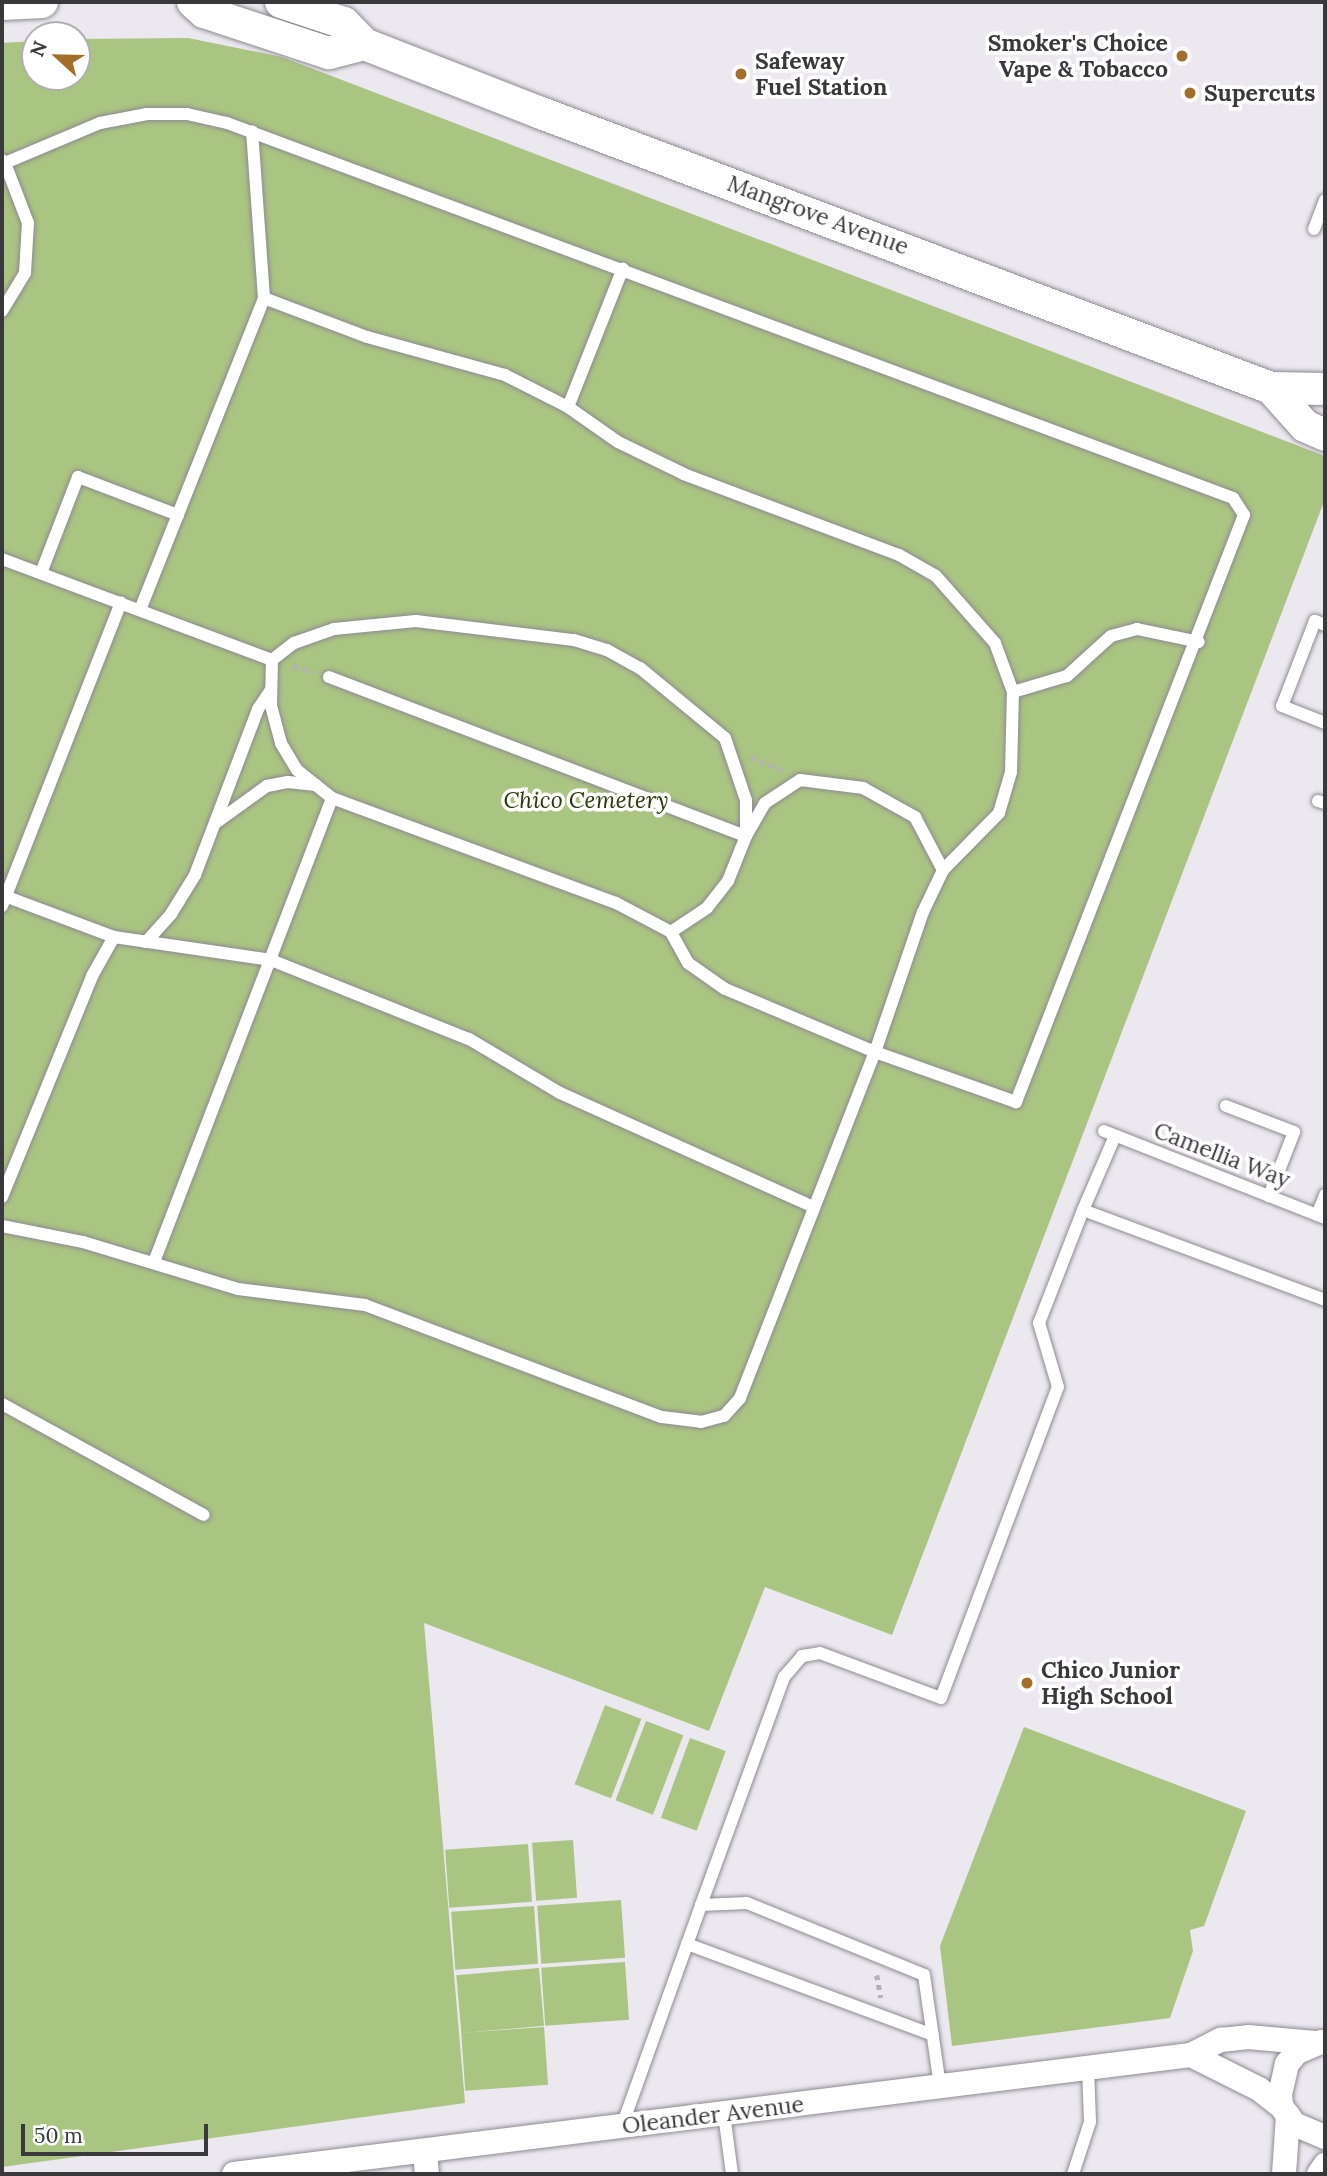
<!DOCTYPE html>
<html>
<head>
<meta charset="utf-8">
<style>
  body { margin:0 }
  #map { position:relative; width:1327px; height:2176px; overflow:hidden; background:#ece8f0; font-family:Lora,serif }
  div>[style] { position:absolute }
  .green>* { inset:0; background:#aac482; transform-origin:0 0 }
  .path>* { height:4.5px; margin-top:-2.25px; transform-origin:0; background:repeating-linear-gradient(90deg,#b4b1b7 0 5px,transparent 0 10px) }
  .roads { filter:drop-shadow(0 0 2px #8e8a91) drop-shadow(0 0 2px #8e8a91) }
  .service>* { height:12px; margin:-6px; padding:0 6px; transform-origin:6px; border-radius:6px; background:#fff }
  .minor>* { height:24px; margin:-12px; padding:0 12px; transform-origin:12px; border-radius:12px; background:#fff }
  .tertiary>* { height:32px; margin:-16px; padding:0 16px; transform-origin:16px; border-radius:16px; background:#fff }
  .dots>* { width:19px; height:19px; translate:-50% -50%; box-sizing:border-box; border:4px solid #fff; border-radius:50% }
  span { translate:-50% -50%; white-space:nowrap; text-align:center; line-height:1.15; -webkit-text-stroke:7px #fff; paint-order:stroke }
  .poi-label { font-size:23px; color:#39383b; font-weight:700 }
  .right { translate:-100% -50%; text-align:right }
  .left { translate:0 -50%; text-align:left }
  .street-label { font-size:23px; color:#39383b }
  .park-label { font-size:23px; color:#2a3908; font-style:italic }
  .frame { position:absolute; inset:0; border:4px solid #39383b; pointer-events:none }
  .north { position:absolute; left:21px; top:21px; width:70px; height:70px; box-sizing:border-box; background:#fff; border:2px solid #b0afb1; border-radius:50%; rotate:292deg; font-size:19px; font-weight:700; line-height:28px; text-align:center; color:#39383b }
  .north::after { content:''; display:block; margin:auto; width:24px; height:32px; background:#a36e27; clip-path:polygon(50% 0,100% 100%,50% 72%,0 100%) }
  .scale { position:absolute; left:21px; top:2124px; width:187px; height:32px; box-sizing:border-box; border:4px solid #39383b; border-top:0; padding-left:9px; font-size:21px; line-height:24px; white-space:nowrap; color:#39383b; -webkit-text-stroke:5px #fff; paint-order:stroke }
</style>
</head>
<body>
<div id="map">
  <div class="green">
    <i style="clip-path:polygon(188px 38px,282px 57px,1325px 456px,1325px 499px,892px 1635px,765px 1587px,709px 1731px,424px 1623px,465px 2103px,2px 2167px,2px 43px,35px 41px,35px 77px,77px 77px,77px 39px)"></i>
    <i style="left:605px;top:1705px;width:39px;height:85px;rotate:21deg"></i>
    <i style="left:646px;top:1721px;width:40px;height:85px;rotate:21deg"></i>
    <i style="clip-path:polygon(1024px 1727px,1246px 1811px,1204px 1926px,1190px 1930px,1193px 1951px,1170px 2018px,952px 2046px,940px 1946px)"></i>
    <i style="left:690px;top:1738px;width:38px;height:85px;rotate:20deg"></i>
    <i style="left:573px;top:1840px;width:58px;height:41px;rotate:86deg"></i>
    <i style="left:528px;top:1844px;width:58px;height:83px;rotate:86deg"></i>
    <i style="left:621px;top:1900px;width:58px;height:84px;rotate:86deg"></i>
    <i style="left:534px;top:1906px;width:58px;height:83px;rotate:86deg"></i>
    <i style="left:625px;top:1962px;width:58px;height:84px;rotate:86deg"></i>
    <i style="left:539px;top:1968px;width:58px;height:83px;rotate:85deg"></i>
    <i style="left:544px;top:2027px;width:58px;height:83px;rotate:86deg"></i>
  </div>
  <div class="path">
    <i style="left:293px;top:666px;width:22px;rotate:16deg"></i>
    <i style="left:751px;top:757px;width:34px;rotate:23deg"></i>
    <i style="left:877px;top:1975px;width:23px;rotate:80deg"></i>
  </div>
  <div class="roads">
    <div class="service">
      <i style="left:2px;top:160px;width:4px;rotate:45deg"></i>
      <i style="left:5px;top:163px;width:103px;rotate:-22.8deg"></i>
      <i style="left:100px;top:123px;width:48px;rotate:-10.8deg"></i>
      <i style="left:147px;top:114px;width:40px"></i>
      <i style="left:187px;top:114px;width:41px;rotate:12.7deg"></i>
      <i style="left:227px;top:123px;width:1074px;rotate:20.44deg"></i>
      <i style="left:1233px;top:498px;width:20px;rotate:57deg"></i>
      <i style="left:1244px;top:515px;width:630px;rotate:111.23deg"></i>
      <i style="left:1016px;top:1102px;width:150px;rotate:-160.5deg"></i>
      <i style="left:875px;top:1052px;width:163px;rotate:-157.2deg"></i>
      <i style="left:725px;top:989px;width:45px;rotate:-144.9deg"></i>
      <i style="left:688px;top:963px;width:35px;rotate:-119deg"></i>
      <i style="left:671px;top:932px;width:62px;rotate:-152.2deg"></i>
      <i style="left:616px;top:903px;width:303px;rotate:-159.7deg"></i>
      <i style="left:332px;top:798px;width:45px;rotate:-141.3deg"></i>
      <i style="left:297px;top:770px;width:31px;rotate:-121deg"></i>
      <i style="left:281px;top:743px;width:38px;rotate:-105deg"></i>
      <i style="left:271px;top:706px;width:46px;rotate:-88.8deg"></i>
      <i style="left:1314px;top:229px;width:31px;rotate:-69deg"></i>
      <i style="left:2px;top:311px;width:44px;rotate:-58.8deg"></i>
      <i style="left:25px;top:273px;width:50px;rotate:-86.6deg"></i>
      <i style="left:28px;top:223px;width:64px;rotate:-111deg"></i>
      <i style="left:568px;top:407px;width:149px;rotate:-68.4deg"></i>
      <i style="left:2px;top:559px;width:288px;rotate:20.5deg"></i>
      <i style="left:41px;top:573px;width:103px;rotate:-68.9deg"></i>
      <i style="left:78px;top:477px;width:107px;rotate:20.8deg"></i>
      <i style="left:140px;top:610px;width:336px;rotate:-68.3deg"></i>
      <i style="left:264px;top:298px;width:167px;rotate:-94.1deg"></i>
      <i style="left:1325px;top:625px;width:11px;rotate:-158deg"></i>
      <i style="left:1315px;top:621px;width:91px;rotate:111.2deg"></i>
      <i style="left:1282px;top:706px;width:46px;rotate:21.6deg"></i>
      <i style="left:272px;top:660px;width:28px;rotate:-38deg"></i>
      <i style="left:294px;top:643px;width:42px;rotate:-19.3deg"></i>
      <i style="left:334px;top:629px;width:82px;rotate:-5.6deg"></i>
      <i style="left:416px;top:621px;width:159px;rotate:6.9deg"></i>
      <i style="left:574px;top:640px;width:34px;rotate:17deg"></i>
      <i style="left:607px;top:650px;width:38px;rotate:29deg"></i>
      <i style="left:640px;top:668px;width:110px;rotate:39.5deg"></i>
      <i style="left:725px;top:738px;width:65px;rotate:71.3deg"></i>
      <i style="left:746px;top:800px;width:36px;rotate:90deg"></i>
      <i style="left:746px;top:836px;width:48px;rotate:111.8deg"></i>
      <i style="left:728px;top:881px;width:34px;rotate:128deg"></i>
      <i style="left:707px;top:908px;width:43px;rotate:146.3deg"></i>
      <i style="left:329px;top:677px;width:446px;rotate:20.9deg"></i>
      <i style="left:746px;top:836px;width:38px;rotate:-60deg"></i>
      <i style="left:765px;top:803px;width:42px;rotate:-33.3deg"></i>
      <i style="left:800px;top:780px;width:64px;rotate:7.2deg"></i>
      <i style="left:863px;top:788px;width:60px;rotate:29.1deg"></i>
      <i style="left:915px;top:817px;width:60px;rotate:62.2deg"></i>
      <i style="left:1013px;top:692px;width:56px;rotate:-16.5deg"></i>
      <i style="left:1067px;top:676px;width:59px;rotate:-42.3deg"></i>
      <i style="left:1111px;top:636px;width:27px;rotate:-15deg"></i>
      <i style="left:1137px;top:629px;width:63px;rotate:11.8deg"></i>
      <i style="left:1318px;top:801px;width:7px;rotate:16deg"></i>
      <i style="left:217px;top:822px;width:62px;rotate:-35.8deg"></i>
      <i style="left:267px;top:786px;width:21px;rotate:-11deg"></i>
      <i style="left:288px;top:782px;width:28px;rotate:6deg"></i>
      <i style="left:2px;top:895px;width:120px;rotate:20.6deg"></i>
      <i style="left:114px;top:937px;width:159px;rotate:8.3deg"></i>
      <i style="left:271px;top:960px;width:213px;rotate:21.8deg"></i>
      <i style="left:469px;top:1039px;width:106px;rotate:30.7deg"></i>
      <i style="left:560px;top:1093px;width:276px;rotate:24.2deg"></i>
      <i style="left:2px;top:906px;width:326px;rotate:-68.6deg"></i>
      <i style="left:146px;top:942px;width:38px;rotate:-48deg"></i>
      <i style="left:171px;top:914px;width:46px;rotate:-58.4deg"></i>
      <i style="left:195px;top:875px;width:178px;rotate:-69.2deg"></i>
      <i style="left:258px;top:709px;width:23px;rotate:-56deg"></i>
      <i style="left:1226px;top:1106px;width:73px;rotate:20.9deg"></i>
      <i style="left:1294px;top:1132px;width:69px;rotate:111.3deg"></i>
      <i style="left:1104px;top:1131px;width:238px;rotate:21.5deg"></i>
      <i style="left:1115px;top:1136px;width:81px;rotate:113.4deg"></i>
      <i style="left:1083px;top:1210px;width:258px;rotate:20.4deg"></i>
      <i style="left:2px;top:1197px;width:239px;rotate:-67.8deg"></i>
      <i style="left:92px;top:976px;width:45px;rotate:-60.6deg"></i>
      <i style="left:1317px;top:1215px;width:22px;rotate:-68deg"></i>
      <i style="left:2px;top:1226px;width:83px;rotate:11.2deg"></i>
      <i style="left:83px;top:1242px;width:162px;rotate:16.9deg"></i>
      <i style="left:238px;top:1289px;width:128px;rotate:7.2deg"></i>
      <i style="left:365px;top:1305px;width:317px;rotate:20.7deg"></i>
      <i style="left:662px;top:1417px;width:39px;rotate:7deg"></i>
      <i style="left:701px;top:1422px;width:24px;rotate:-15deg"></i>
      <i style="left:724px;top:1416px;width:24px;rotate:-48deg"></i>
      <i style="left:740px;top:1398px;width:371px;rotate:-68.7deg"></i>
      <i style="left:875px;top:1052px;width:148px;rotate:-71.1deg"></i>
      <i style="left:923px;top:912px;width:47px;rotate:-64.5deg"></i>
      <i style="left:943px;top:870px;width:80px;rotate:-45.5deg"></i>
      <i style="left:999px;top:813px;width:43px;rotate:-73.7deg"></i>
      <i style="left:1011px;top:772px;width:80px;rotate:-88.6deg"></i>
      <i style="left:1013px;top:692px;width:52px;rotate:-110.2deg"></i>
      <i style="left:995px;top:643px;width:89px;rotate:-131.4deg"></i>
      <i style="left:936px;top:576px;width:43px;rotate:-150.4deg"></i>
      <i style="left:899px;top:555px;width:230px;rotate:-159.4deg"></i>
      <i style="left:684px;top:474px;width:73px;rotate:-154.1deg"></i>
      <i style="left:618px;top:442px;width:61px;rotate:-145deg"></i>
      <i style="left:568px;top:407px;width:71px;rotate:-153.1deg"></i>
      <i style="left:505px;top:375px;width:143px;rotate:-164.6deg"></i>
      <i style="left:367px;top:337px;width:110px;rotate:-159.3deg"></i>
      <i style="left:154px;top:1262px;width:497px;rotate:-69deg"></i>
      <i style="left:2px;top:1404px;width:230px;rotate:28.8deg"></i>
      <i style="left:701px;top:1905px;width:243px;rotate:-70deg"></i>
      <i style="left:784px;top:1677px;width:28px;rotate:-49deg"></i>
      <i style="left:802px;top:1656px;width:18px;rotate:-9deg"></i>
      <i style="left:820px;top:1653px;width:129px;rotate:20.4deg"></i>
      <i style="left:941px;top:1698px;width:332px;rotate:-69.4deg"></i>
      <i style="left:1058px;top:1387px;width:67px;rotate:-106.5deg"></i>
      <i style="left:1039px;top:1323px;width:121px;rotate:-68.7deg"></i>
      <i style="left:687px;top:1944px;width:262px;rotate:20.3deg"></i>
      <i style="left:724px;top:2114px;width:61px;rotate:82.4deg"></i>
      <i style="left:622px;top:2126px;width:235px;rotate:-70.3deg"></i>
      <i style="left:701px;top:1905px;width:46px;rotate:-2.5deg"></i>
      <i style="left:747px;top:1903px;width:191px;rotate:22.1deg"></i>
      <i style="left:924px;top:1975px;width:112px;rotate:81.8deg"></i>
      <i style="left:1073px;top:2174px;width:55px;rotate:-71.9deg"></i>
      <i style="left:1090px;top:2122px;width:55px;rotate:-92.1deg"></i>
    </div>
    <div class="minor">
      <i style="left:1321px;top:2042px;width:26px;rotate:157deg"></i>
      <i style="left:1297px;top:2052px;width:16px;rotate:130deg"></i>
      <i style="left:1287px;top:2064px;width:31px;rotate:103deg"></i>
      <i style="left:1280px;top:2094px;width:12px;rotate:85deg"></i>
      <i style="left:1281px;top:2106px;width:22px;rotate:54deg"></i>
      <i style="left:1294px;top:2124px;width:34px;rotate:23deg"></i>
      <i style="left:1191px;top:2055px;width:76px;rotate:26.6deg"></i>
      <i style="left:1259px;top:2089px;width:28px;rotate:38deg"></i>
      <i style="left:425px;top:2152px;width:22px;rotate:85deg"></i>
      <i style="left:234px;top:2174px;width:964px;rotate:-7.09deg"></i>
      <i style="left:1191px;top:2055px;width:34px;rotate:-27deg"></i>
      <i style="left:1221px;top:2040px;width:27px;rotate:-6deg"></i>
      <i style="left:1248px;top:2037px;width:67px;rotate:5.1deg"></i>
      <i style="left:1284px;top:2174px;width:59px;rotate:-86.1deg"></i>
      <i style="left:1319px;top:2174px;width:11px;rotate:-56deg"></i>
    </div>
    <div class="tertiary">
      <i style="left:193px;top:2px;width:15px;rotate:42deg"></i>
      <i style="left:204px;top:12px;width:132px;rotate:18.2deg"></i>
      <i style="left:329px;top:53px;width:36px;rotate:-14deg"></i>
      <i style="left:281px;top:2px;width:66px;rotate:18.4deg"></i>
      <i style="left:344px;top:23px;width:29px;rotate:46deg"></i>
      <i style="left:364px;top:44px;width:190px;rotate:21.3deg"></i>
      <i style="left:541px;top:113px;width:780px;rotate:20.64deg"></i>
      <i style="left:1271px;top:388px;width:54px;rotate:1.1deg"></i>
      <i style="left:2px;top:4px;width:40px;rotate:-2.9deg"></i>
      <i style="left:1271px;top:388px;width:51px;rotate:48.2deg"></i>
      <i style="left:1305px;top:426px;width:22px;rotate:24deg"></i>
    </div>
  </div>
  <div class="dots">
    <i style="left:1182px;top:56px;background:#a36e27"></i>
    <i style="left:741px;top:74px;background:#a36e27"></i>
    <i style="left:1190px;top:93px;background:#a36e27"></i>
    <i style="left:1027px;top:1683px;background:#a36e27"></i>
  </div>
  <div class="poi-label">
    <span class="right" style="left:1168px;top:56px">Smoker's Choice<br>Vape &amp; Tobacco</span>
    <span class="left" style="left:755px;top:74px">Safeway<br>Fuel Station</span>
    <span class="left" style="left:1204px;top:93px">Supercuts</span>
    <span class="left" style="left:1041px;top:1683px">Chico Junior<br>High School</span>
  </div>
  <div class="street-label">
    <span style="left:818px;top:215px;rotate:20deg">Mangrove Avenue</span>
    <span style="left:1222px;top:1155px;rotate:21deg">Camellia Way</span>
    <span style="left:713px;top:2115px;rotate:-7deg">Oleander Avenue</span>
  </div>
  <div class="park-label">
    <span style="left:586px;top:800px">Chico Cemetery</span>
  </div>
  <div class="frame"></div>
  <div class="north">N</div>
  <div class="scale">50 m</div>
</div>
</body>
</html>
